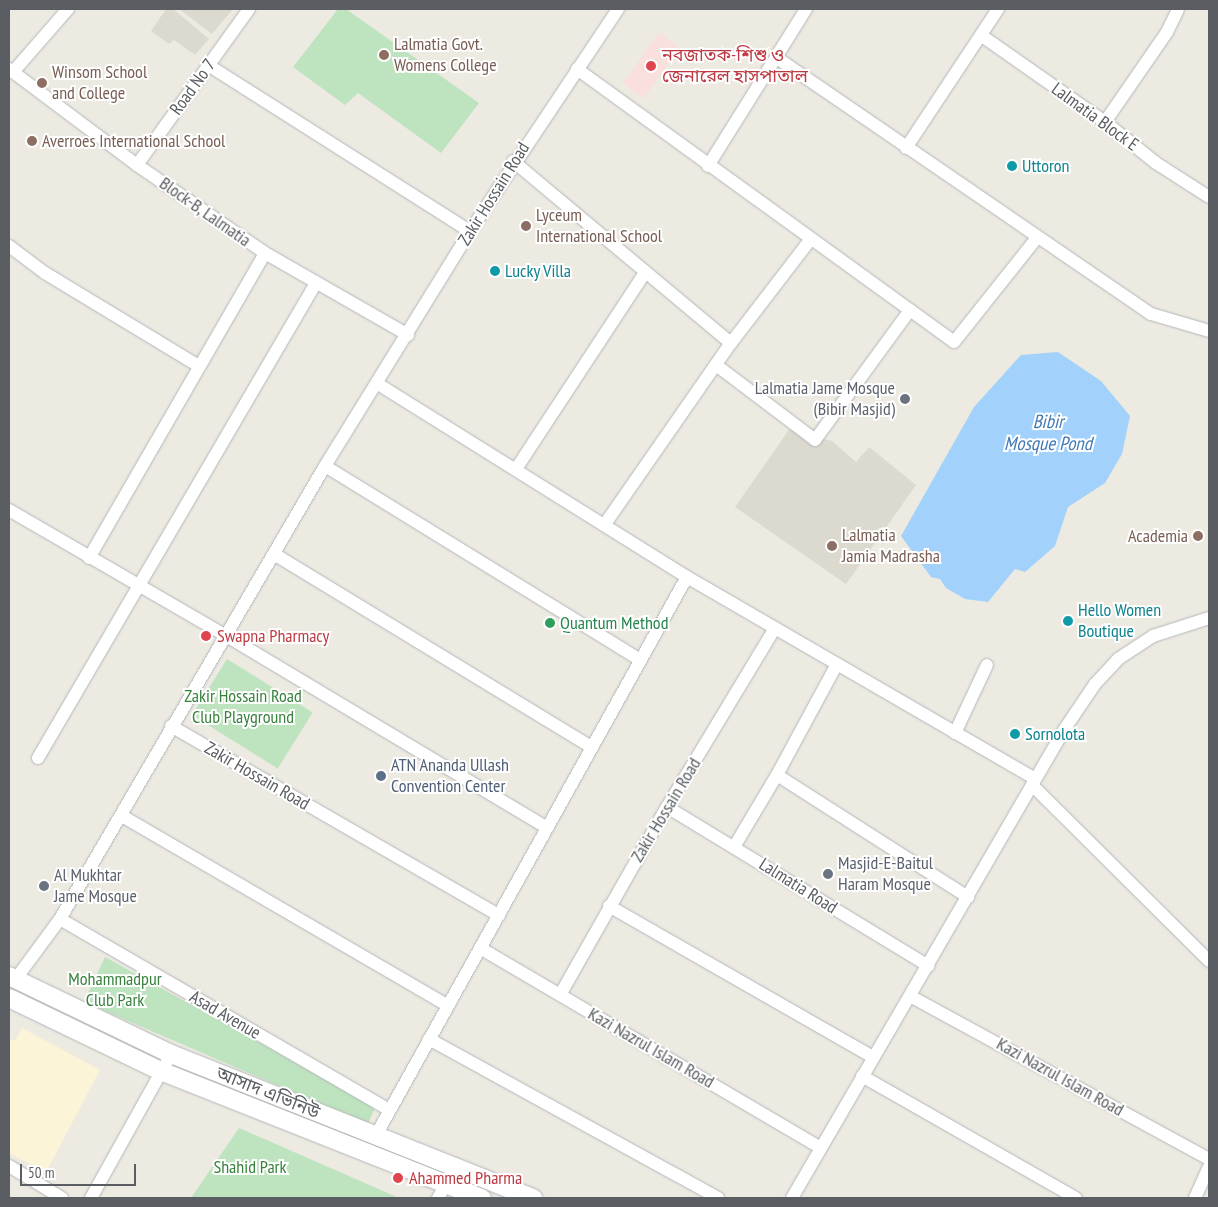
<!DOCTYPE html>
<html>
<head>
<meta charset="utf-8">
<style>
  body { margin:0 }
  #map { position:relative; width:1218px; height:1207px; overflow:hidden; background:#eceae1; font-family:"PT Sans Narrow","Noto Sans Bengali",sans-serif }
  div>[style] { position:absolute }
  .commercial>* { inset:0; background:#fcf4d6 }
  .education>* { inset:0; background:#dcd9cf }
  .medical>* { inset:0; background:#f9e0dd; transform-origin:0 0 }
  .green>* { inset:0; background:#bee3bf; transform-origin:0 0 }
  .water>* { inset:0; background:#a2d2fb }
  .roads { filter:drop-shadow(0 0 1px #b4b7bb) drop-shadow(0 0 1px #b4b7bb) }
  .street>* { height:12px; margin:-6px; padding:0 6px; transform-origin:6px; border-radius:6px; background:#fff }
  .secondary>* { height:18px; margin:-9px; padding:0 9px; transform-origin:9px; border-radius:9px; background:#fff }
  .dots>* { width:14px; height:14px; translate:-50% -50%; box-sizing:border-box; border:2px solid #fff; border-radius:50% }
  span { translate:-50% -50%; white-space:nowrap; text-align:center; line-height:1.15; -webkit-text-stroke:4px #fff; paint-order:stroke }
  .education-label { font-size:18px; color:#785e54 }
  .left { translate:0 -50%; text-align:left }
  .right { translate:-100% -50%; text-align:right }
  .health-label { font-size:18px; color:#be3a42 }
  .street-label { font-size:18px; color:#5a5d61 }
  .culture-label { font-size:18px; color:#0d838f }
  .worship-label { font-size:18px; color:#5b616d }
  .leisure-label { font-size:18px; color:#27864d }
  .park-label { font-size:18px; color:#38823d }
  .service-label { font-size:18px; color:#4e5e75 }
  .water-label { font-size:19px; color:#4379b4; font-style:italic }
  .frame { position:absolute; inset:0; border:10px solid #5a5d61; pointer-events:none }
  .scale { position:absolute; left:20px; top:1164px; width:116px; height:22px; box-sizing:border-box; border:2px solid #5a5d61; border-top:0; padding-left:6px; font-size:15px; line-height:18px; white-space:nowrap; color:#5a5d61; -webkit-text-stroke:4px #fff; paint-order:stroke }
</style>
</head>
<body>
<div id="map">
  <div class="commercial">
    <i style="clip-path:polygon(22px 1028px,100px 1070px,46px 1172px,9px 1153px,9px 1038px,15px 1041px)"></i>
  </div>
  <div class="education">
    <i style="clip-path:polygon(166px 9px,173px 9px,209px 39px,195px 55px,174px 40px,169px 44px,151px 31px)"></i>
    <i style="clip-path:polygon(179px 9px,233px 9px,212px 34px)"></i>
    <i style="clip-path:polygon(789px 430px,832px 441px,856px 462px,869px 447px,916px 485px,846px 584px,735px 507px)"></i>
  </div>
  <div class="medical">
    <i style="left:659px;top:33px;width:26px;height:62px;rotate:36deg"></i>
  </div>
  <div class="green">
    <i style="clip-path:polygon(338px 9px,346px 9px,479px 103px,441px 153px,358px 93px,345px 105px,293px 67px)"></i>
    <i style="left:227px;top:659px;width:101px;height:66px;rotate:32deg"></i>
    <i style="clip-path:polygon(105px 957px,375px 1107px,368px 1124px,84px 1002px)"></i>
    <i style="clip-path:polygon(239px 1128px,399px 1198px,191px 1198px)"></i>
  </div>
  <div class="water">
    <i style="clip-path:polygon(1058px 352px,1101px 381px,1130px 416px,1122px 454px,1105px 483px,1068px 507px,1055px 546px,1025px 572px,1015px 569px,988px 602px,965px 599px,946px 588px,940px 579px,931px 577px,901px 536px,974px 407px,1021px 355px)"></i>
  </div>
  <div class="roads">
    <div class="street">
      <i style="left:982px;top:36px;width:150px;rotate:35deg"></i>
      <i style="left:1105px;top:122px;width:65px;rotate:38.8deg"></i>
      <i style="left:1156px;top:163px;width:63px;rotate:32.7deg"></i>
      <i style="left:777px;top:58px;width:453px;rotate:34.4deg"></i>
      <i style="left:1151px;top:314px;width:60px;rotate:16.3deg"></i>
      <i style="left:208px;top:65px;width:310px;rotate:32.4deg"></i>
      <i style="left:9px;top:69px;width:160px;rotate:36.9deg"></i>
      <i style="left:137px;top:165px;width:155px;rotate:34.5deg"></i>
      <i style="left:265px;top:253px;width:165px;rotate:29.8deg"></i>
      <i style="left:577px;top:69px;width:465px;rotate:35.9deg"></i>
      <i style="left:954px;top:342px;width:132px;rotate:-51.5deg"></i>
      <i style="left:13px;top:72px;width:84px;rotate:-48.9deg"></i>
      <i style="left:1105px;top:122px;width:109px;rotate:-55.4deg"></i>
      <i style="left:1167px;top:32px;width:25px;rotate:-64deg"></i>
      <i style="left:906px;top:148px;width:167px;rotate:-56.5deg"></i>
      <i style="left:513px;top:161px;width:284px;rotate:39.9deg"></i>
      <i style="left:137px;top:165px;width:192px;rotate:-54.3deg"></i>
      <i style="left:708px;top:166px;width:185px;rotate:-58deg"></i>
      <i style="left:9px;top:246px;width:45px;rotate:36.9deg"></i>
      <i style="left:45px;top:273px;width:178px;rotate:31.2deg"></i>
      <i style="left:716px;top:365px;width:124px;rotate:37.1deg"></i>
      <i style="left:815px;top:440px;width:161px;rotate:-53.8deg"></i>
      <i style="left:378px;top:384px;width:364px;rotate:32deg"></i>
      <i style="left:687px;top:577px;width:402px;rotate:30.1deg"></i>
      <i style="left:325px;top:466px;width:370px;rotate:31.6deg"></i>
      <i style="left:516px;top:469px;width:233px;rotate:-56.7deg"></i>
      <i style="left:9px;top:510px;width:250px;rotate:30.1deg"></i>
      <i style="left:225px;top:635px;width:375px;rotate:30.9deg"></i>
      <i style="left:605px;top:524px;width:221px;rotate:-55.2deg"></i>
      <i style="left:731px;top:343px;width:130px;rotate:-52.5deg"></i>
      <i style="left:274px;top:554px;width:372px;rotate:31.3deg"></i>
      <i style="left:89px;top:558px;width:352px;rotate:-60deg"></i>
      <i style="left:171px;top:726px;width:379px;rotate:30deg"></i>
      <i style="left:955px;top:733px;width:75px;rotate:-64.8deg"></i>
      <i style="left:38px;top:758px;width:550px;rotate:-59.66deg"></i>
      <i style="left:777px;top:775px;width:227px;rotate:32.6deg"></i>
      <i style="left:1032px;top:785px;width:250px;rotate:44.8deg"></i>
      <i style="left:667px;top:807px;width:306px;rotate:31.3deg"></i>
      <i style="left:122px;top:816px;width:377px;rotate:30.2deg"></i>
      <i style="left:734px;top:847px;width:84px;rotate:-59.2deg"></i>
      <i style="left:777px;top:775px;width:126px;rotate:-61.6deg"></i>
      <i style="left:609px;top:906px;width:304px;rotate:29.8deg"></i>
      <i style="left:60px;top:919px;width:381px;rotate:30.1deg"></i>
      <i style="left:480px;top:948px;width:395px;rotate:30.4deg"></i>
      <i style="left:15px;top:980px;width:76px;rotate:-53.6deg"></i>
      <i style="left:60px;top:919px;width:525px;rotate:-59.67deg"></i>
      <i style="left:325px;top:466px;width:276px;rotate:-58.3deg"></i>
      <i style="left:470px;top:231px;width:267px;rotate:-56.3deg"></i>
      <i style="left:560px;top:995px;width:216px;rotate:-60.4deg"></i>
      <i style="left:667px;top:807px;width:209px;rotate:-58.9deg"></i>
      <i style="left:910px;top:996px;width:341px;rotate:28.6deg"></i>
      <i style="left:429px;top:1039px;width:330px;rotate:28.8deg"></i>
      <i style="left:862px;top:1076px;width:246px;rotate:29.7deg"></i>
      <i style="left:375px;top:1137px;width:641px;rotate:-60.88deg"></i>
      <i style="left:9px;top:1166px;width:62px;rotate:31.1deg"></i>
      <i style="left:91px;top:1198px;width:165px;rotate:-60.9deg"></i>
      <i style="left:438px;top:1198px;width:16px;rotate:-60deg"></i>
      <i style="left:792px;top:1198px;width:541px;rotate:-59.83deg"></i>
      <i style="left:1064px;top:730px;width:55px;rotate:-56deg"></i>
      <i style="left:1095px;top:684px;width:34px;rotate:-47deg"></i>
      <i style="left:1118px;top:659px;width:42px;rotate:-33.3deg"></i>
      <i style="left:1153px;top:636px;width:59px;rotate:-17.8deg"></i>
      <i style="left:1195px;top:1198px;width:34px;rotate:-66deg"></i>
    </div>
    <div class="secondary">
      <i style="left:9px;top:976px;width:180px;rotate:25.7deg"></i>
      <i style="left:171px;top:1054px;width:390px;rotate:21.7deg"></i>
      <i style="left:9px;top:998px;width:171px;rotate:25.7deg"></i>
      <i style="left:163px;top:1072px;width:343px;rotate:21.6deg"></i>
    </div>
  </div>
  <div class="dots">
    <i style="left:384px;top:55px;background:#8d6e63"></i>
    <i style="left:651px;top:66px;background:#e0444e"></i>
    <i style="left:42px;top:83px;background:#8d6e63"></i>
    <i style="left:32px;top:141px;background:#8d6e63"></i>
    <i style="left:1012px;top:166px;background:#0f9aa8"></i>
    <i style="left:526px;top:226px;background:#8d6e63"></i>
    <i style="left:495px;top:271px;background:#0f9aa8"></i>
    <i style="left:905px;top:399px;background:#6b7280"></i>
    <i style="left:1198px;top:536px;background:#8d6e63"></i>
    <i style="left:832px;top:546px;background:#8d6e63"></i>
    <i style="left:1068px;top:621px;background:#0f9aa8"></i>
    <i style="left:550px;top:623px;background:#2e9e5b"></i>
    <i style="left:206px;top:636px;background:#e0444e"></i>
    <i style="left:1015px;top:734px;background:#0f9aa8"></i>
    <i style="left:381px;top:776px;background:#5c6f8a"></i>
    <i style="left:828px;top:874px;background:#6b7280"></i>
    <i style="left:44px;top:886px;background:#6b7280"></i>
    <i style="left:398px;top:1178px;background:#e0444e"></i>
  </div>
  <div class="education-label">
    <span class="left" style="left:394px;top:55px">Lalmatia Govt.<br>Womens College</span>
    <span class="left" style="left:52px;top:83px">Winsom School<br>and College</span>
    <span class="left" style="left:42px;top:141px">Averroes International School</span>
    <span class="left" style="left:536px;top:226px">Lyceum<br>International School</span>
    <span class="left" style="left:842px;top:546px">Lalmatia<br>Jamia Madrasha</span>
    <span class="right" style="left:1188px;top:536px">Academia</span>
  </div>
  <div class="health-label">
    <span class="left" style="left:662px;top:66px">নবজাতক-শিশু ও<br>জেনারেল হাসপাতাল</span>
    <span class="left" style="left:217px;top:636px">Swapna Pharmacy</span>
    <span class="left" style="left:409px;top:1178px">Ahammed Pharma</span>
  </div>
  <div class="street-label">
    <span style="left:193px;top:87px;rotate:-54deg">Road No 7</span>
    <span style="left:1095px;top:117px;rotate:36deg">Lalmatia Block E</span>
    <span style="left:494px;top:194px;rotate:-58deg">Zakir Hossain Road</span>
    <span style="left:205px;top:212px;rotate:35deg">Block-B, Lalmatia</span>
    <span style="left:257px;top:776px;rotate:30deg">Zakir Hossain Road</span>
    <span style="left:666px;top:810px;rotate:-59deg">Zakir Hossain Road</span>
    <span style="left:798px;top:886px;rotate:32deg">Lalmatia Road</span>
    <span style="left:225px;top:1015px;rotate:30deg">Asad Avenue</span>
    <span style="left:651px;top:1048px;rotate:30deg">Kazi Nazrul Islam Road</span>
    <span style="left:1060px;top:1077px;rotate:29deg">Kazi Nazrul Islam Road</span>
    <span style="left:268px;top:1093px;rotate:22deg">আসাদ এভিনিউ</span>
  </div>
  <div class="culture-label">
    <span class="left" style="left:1022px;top:166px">Uttoron</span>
    <span class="left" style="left:505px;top:271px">Lucky Villa</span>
    <span class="left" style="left:1078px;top:621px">Hello Women<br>Boutique</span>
    <span class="left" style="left:1025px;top:734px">Sornolota</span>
  </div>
  <div class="worship-label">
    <span class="right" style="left:895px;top:399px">Lalmatia Jame Mosque<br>(Bibir Masjid)</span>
    <span class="left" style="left:838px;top:874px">Masjid-E-Baitul<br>Haram Mosque</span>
    <span class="left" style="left:54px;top:886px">Al Mukhtar<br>Jame Mosque</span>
  </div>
  <div class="leisure-label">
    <span class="left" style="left:560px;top:623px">Quantum Method</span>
  </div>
  <div class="park-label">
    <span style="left:243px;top:707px">Zakir Hossain Road<br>Club Playground</span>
    <span style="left:115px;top:990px">Mohammadpur<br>Club Park</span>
    <span style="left:250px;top:1167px">Shahid Park</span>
  </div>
  <div class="service-label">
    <span class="left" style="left:391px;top:776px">ATN Ananda Ullash<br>Convention Center</span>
  </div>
  <div class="water-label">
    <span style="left:1048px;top:433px">Bibir<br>Mosque Pond</span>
  </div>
  <div class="frame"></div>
  <div class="scale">50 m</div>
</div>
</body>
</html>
